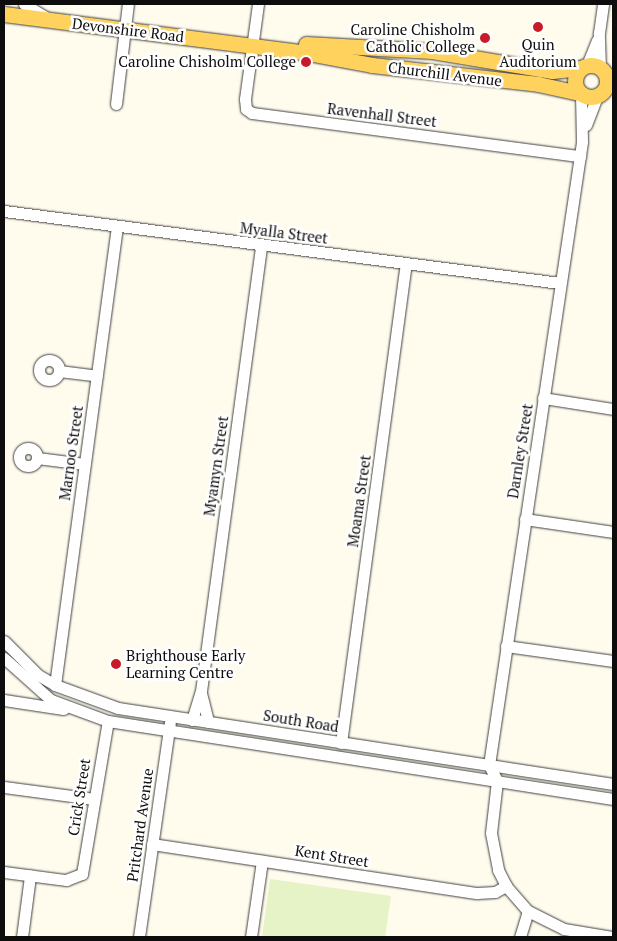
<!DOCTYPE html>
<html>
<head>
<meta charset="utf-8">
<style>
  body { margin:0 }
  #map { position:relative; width:617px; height:941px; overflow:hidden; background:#fffbed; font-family:"PT Serif",serif }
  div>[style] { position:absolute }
  .pitch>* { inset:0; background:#e5f3c7 }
  .roads { filter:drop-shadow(0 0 1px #404040) drop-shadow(0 0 1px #404040) }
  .minor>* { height:11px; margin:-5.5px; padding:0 5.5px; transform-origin:5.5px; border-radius:5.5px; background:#fff }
  .minor>.ring { margin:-5.5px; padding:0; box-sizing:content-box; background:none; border:11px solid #fff; border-radius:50% }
  .major>* { height:15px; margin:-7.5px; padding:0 7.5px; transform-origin:7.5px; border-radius:7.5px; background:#ffd15d }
  .major>.ring { margin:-7.5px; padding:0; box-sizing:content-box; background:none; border:15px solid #ffd15d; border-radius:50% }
  .dots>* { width:14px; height:14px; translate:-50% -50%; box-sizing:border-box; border:2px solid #fff; border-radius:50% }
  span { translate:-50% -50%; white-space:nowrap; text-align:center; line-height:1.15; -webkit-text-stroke:5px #fff; paint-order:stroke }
  .poi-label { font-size:15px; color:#0d0d0d }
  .right { translate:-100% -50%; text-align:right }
  .left { translate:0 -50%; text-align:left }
  .street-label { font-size:15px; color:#0d0d0d }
  .frame { position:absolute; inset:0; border:5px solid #0d0d0d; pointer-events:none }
</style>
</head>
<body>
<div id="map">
  <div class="pitch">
    <i style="clip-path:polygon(270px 879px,391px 896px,385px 937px,262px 937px)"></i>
  </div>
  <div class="roads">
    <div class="minor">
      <i style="left:24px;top:4px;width:26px;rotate:31deg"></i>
      <i style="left:258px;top:4px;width:96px;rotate:97.8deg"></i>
      <i style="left:245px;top:99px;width:10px;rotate:84deg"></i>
      <i style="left:246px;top:109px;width:7px;rotate:34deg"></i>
      <i style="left:252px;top:113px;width:331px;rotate:7.5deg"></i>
      <i style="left:587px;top:65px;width:27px;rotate:-68deg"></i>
      <i style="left:600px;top:68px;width:35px;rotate:-92deg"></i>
      <i style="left:599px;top:33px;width:29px;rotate:-82deg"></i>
      <i style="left:581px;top:94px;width:48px;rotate:88.8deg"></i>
      <i style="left:582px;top:142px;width:630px;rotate:98.49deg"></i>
      <i style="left:489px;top:765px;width:18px;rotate:63deg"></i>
      <i style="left:497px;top:781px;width:52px;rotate:96.6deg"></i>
      <i style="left:491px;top:833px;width:38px;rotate:79deg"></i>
      <i style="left:498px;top:870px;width:18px;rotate:63deg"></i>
      <i style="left:506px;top:886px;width:33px;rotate:49deg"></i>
      <i style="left:528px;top:911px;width:40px;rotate:26.6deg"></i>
      <i style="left:564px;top:929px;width:50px;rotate:9.3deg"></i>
      <i style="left:116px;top:104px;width:101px;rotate:-83.2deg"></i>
      <i style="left:586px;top:125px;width:30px;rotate:-69deg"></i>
      <i style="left:4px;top:211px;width:561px;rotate:7.38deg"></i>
      <i class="ring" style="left:39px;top:360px;width:9px;height:9px"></i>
      <i style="left:59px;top:371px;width:38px;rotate:7deg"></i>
      <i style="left:543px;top:398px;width:71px;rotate:8.9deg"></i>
      <i class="ring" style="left:19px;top:448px;width:7px;height:7px"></i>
      <i style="left:37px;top:458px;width:48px;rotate:7.1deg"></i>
      <i style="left:525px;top:519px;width:89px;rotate:8.4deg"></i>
      <i style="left:4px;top:641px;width:48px;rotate:45deg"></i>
      <i style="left:38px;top:675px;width:20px;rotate:30deg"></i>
      <i style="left:55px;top:685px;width:67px;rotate:20.1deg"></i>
      <i style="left:118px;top:708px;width:501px;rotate:8.73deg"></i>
      <i style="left:506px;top:646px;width:108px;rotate:8deg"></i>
      <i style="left:4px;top:658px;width:63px;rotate:41.8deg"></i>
      <i style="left:51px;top:700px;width:61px;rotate:20.2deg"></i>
      <i style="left:108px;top:721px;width:511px;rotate:8.78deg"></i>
      <i style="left:55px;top:685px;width:463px;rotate:-82.3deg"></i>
      <i style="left:201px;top:693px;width:30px;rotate:76deg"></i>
      <i style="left:4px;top:700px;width:60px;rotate:8.7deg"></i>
      <i style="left:192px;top:720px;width:30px;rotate:-73deg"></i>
      <i style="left:201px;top:691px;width:450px;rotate:-82.3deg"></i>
      <i style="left:341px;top:743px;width:484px;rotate:-82.3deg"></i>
      <i style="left:4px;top:787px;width:91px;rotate:7.6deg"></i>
      <i style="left:152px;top:844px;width:329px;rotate:8.6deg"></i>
      <i style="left:477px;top:893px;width:18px;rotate:-3deg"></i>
      <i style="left:495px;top:892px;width:13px;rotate:-29deg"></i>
      <i style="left:4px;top:872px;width:63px;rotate:7.4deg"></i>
      <i style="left:66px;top:880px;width:17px;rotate:-21deg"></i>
      <i style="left:82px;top:874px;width:155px;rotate:-80.4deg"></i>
      <i style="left:22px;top:937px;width:62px;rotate:-82.5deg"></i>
      <i style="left:139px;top:937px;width:216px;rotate:-81.8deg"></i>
      <i style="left:251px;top:937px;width:77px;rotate:-81.8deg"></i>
      <i style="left:520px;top:937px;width:27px;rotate:-73deg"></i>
    </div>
    <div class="major">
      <i style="left:4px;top:14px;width:300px;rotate:7.3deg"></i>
      <i style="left:302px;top:52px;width:71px;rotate:10.5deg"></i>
      <i style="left:372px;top:65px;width:167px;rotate:6.5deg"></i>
      <i style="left:538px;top:84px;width:42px;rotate:12.4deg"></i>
      <i style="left:306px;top:44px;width:126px;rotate:3.2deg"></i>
      <i style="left:432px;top:51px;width:122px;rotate:9.5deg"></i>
      <i style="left:552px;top:71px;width:29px;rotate:-6deg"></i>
      <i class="ring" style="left:575px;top:65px;width:17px;height:17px"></i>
    </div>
  </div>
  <div class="dots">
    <i style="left:538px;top:27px;background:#c71b2a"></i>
    <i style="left:485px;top:38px;background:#c71b2a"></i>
    <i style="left:306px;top:62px;background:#c71b2a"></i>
    <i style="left:116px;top:664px;background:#c71b2a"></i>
  </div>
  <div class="poi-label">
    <span class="right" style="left:475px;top:38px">Caroline Chisholm<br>Catholic College</span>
    <span style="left:538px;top:53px">Quin<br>Auditorium</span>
    <span class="right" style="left:296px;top:62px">Caroline Chisholm College</span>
    <span class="left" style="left:126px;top:664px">Brighthouse Early<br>Learning Centre</span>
  </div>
  <div class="street-label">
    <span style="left:128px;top:30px;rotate:7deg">Devonshire Road</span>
    <span style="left:445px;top:74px;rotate:7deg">Churchill Avenue</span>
    <span style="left:382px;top:115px;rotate:7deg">Ravenhall Street</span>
    <span style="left:284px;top:233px;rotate:7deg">Myalla Street</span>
    <span style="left:520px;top:451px;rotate:-81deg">Darnley Street</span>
    <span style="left:71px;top:453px;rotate:-82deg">Marnoo Street</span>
    <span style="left:216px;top:466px;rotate:-82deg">Myamyn Street</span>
    <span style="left:359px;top:501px;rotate:-82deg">Moama Street</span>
    <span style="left:301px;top:721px;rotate:9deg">South Road</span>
    <span style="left:79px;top:797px;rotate:-81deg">Crick Street</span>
    <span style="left:140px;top:825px;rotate:-82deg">Pritchard Avenue</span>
    <span style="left:332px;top:856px;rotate:9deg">Kent Street</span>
  </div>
  <div class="frame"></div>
</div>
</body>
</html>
